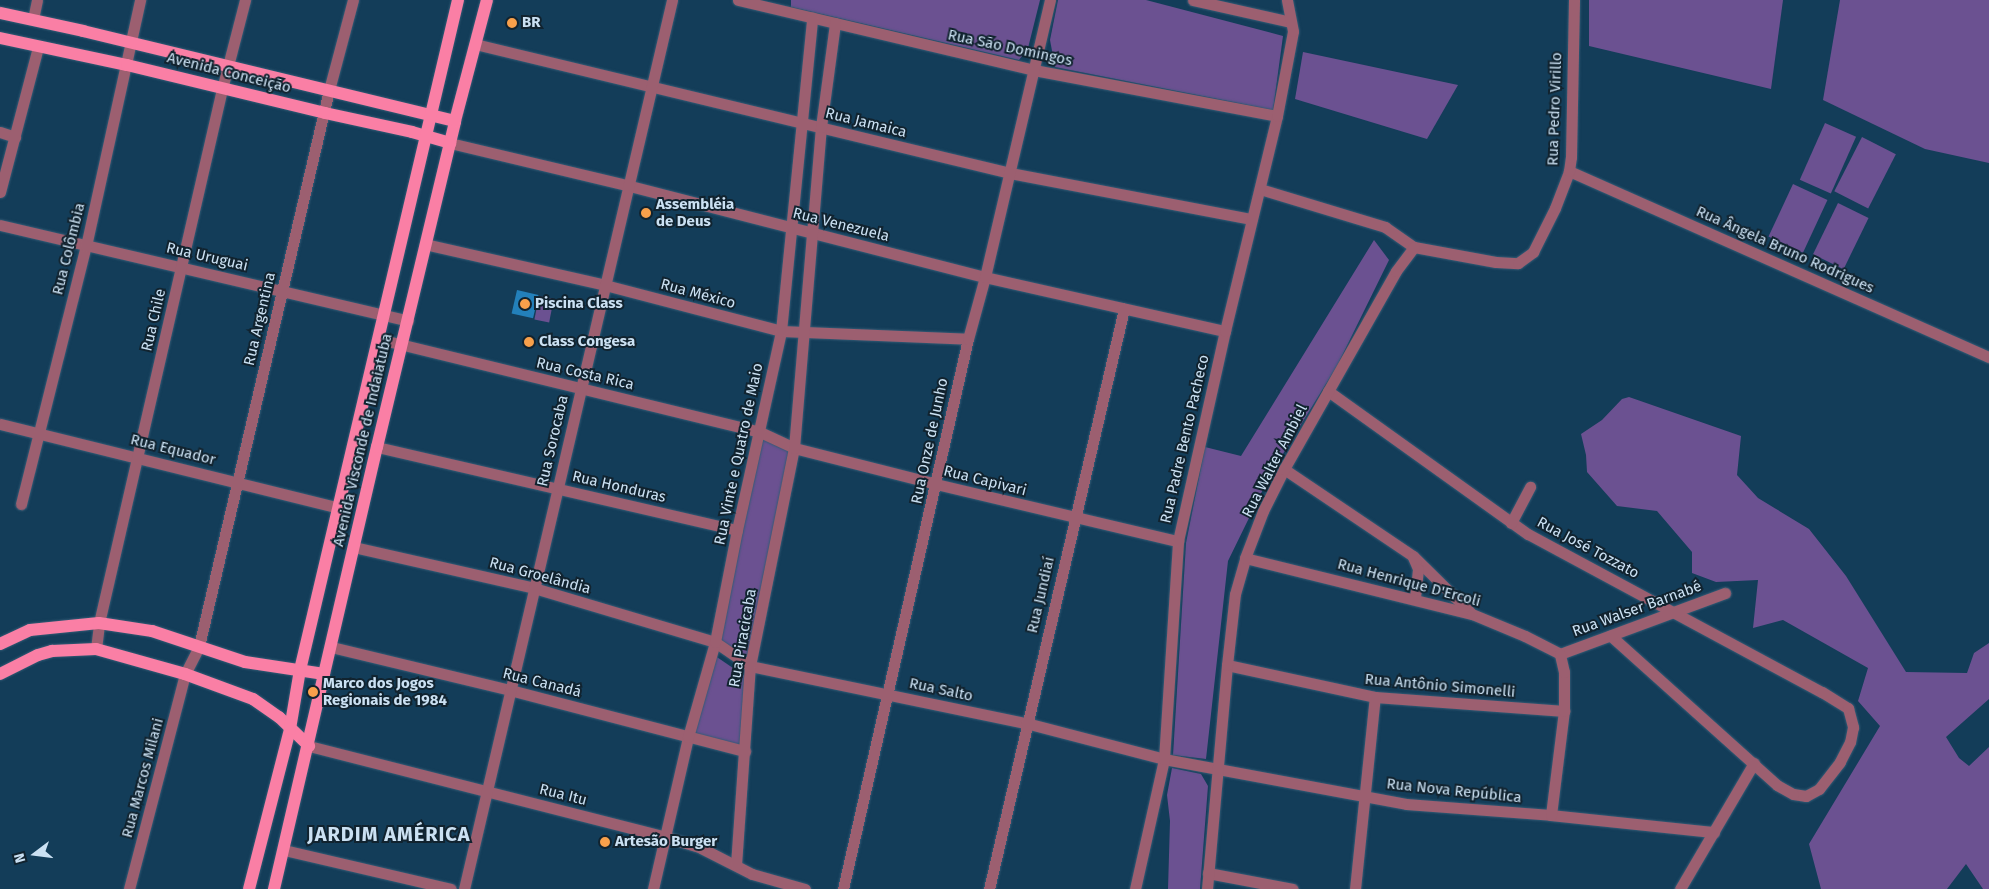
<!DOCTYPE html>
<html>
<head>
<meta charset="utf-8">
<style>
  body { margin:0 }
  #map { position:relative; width:1989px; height:889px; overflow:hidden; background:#133d59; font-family:"Fira Sans",sans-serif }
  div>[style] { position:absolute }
  .green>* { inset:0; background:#6b5191; transform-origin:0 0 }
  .water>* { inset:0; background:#2380ba; transform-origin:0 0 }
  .roads { filter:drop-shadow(0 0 1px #345b75) drop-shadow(0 0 1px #345b75) }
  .minor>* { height:11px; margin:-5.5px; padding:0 5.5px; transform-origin:5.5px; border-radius:5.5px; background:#9c5f70 }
  .major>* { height:12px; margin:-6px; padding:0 6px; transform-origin:6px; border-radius:6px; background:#fa7fa5 }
  .dots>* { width:14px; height:14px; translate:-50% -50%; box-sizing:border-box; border:2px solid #11232f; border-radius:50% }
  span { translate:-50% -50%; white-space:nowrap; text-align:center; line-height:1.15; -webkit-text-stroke:4px #11232f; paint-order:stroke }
  .poi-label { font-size:15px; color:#cbe1f3; font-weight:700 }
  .left { translate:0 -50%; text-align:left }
  .street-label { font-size:15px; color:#cbe1f3 }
  .district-label { font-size:20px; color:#cbe1f3; font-weight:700; letter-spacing:1px }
  .north { position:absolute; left:10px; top:829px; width:50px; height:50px; -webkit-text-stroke:4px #11232f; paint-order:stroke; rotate:255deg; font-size:14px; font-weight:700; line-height:20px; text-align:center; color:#cbe1f3 }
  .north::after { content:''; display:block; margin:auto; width:18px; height:22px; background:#cbe1f3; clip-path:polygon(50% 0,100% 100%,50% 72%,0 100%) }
</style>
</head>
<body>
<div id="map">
  <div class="green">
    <i style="clip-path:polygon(791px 0,1040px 0,1028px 48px,1019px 60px,791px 7px)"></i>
    <i style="clip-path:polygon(1058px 0,1146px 0,1283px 36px,1273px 110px,1055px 67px,1050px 40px)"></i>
    <i style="clip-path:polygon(1589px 0,1783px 0,1771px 89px,1589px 46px)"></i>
    <i style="clip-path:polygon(1840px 0,1989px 0,1989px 163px,1925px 149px,1823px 100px)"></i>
    <i style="clip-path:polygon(1303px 52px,1458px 85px,1427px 139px,1295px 99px)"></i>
    <i style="left:1825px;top:123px;width:34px;height:62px;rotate:24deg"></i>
    <i style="left:1862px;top:137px;width:38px;height:61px;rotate:27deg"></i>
    <i style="left:1793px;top:184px;width:38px;height:58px;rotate:25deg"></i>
    <i style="left:1838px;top:203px;width:34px;height:57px;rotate:26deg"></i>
    <i style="clip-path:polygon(1374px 240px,1389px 260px,1337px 366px,1270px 475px,1228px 561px,1206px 759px,1173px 755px,1186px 543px,1205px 447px,1241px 456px)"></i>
    <i style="left:539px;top:296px;width:15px;height:24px;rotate:11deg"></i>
    <i style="clip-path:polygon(1629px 397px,1741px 436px,1737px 475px,1758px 498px,1809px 529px,1846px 576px,1906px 672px,1967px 673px,1974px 653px,1989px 643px,1989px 699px,1946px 737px,1959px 758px,1969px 766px,1989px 747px,1989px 889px,1983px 889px,1966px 864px,1947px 889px,1821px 889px,1809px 844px,1880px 726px,1858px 701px,1868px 668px,1783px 620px,1753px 628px,1758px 580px,1716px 582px,1692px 573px,1692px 552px,1657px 511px,1617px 506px,1587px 472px,1586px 455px,1581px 434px,1602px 420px,1622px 399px)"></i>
    <i style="clip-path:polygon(760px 432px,794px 448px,750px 666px,715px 642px)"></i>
    <i style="clip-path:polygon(711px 653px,749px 679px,745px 751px,688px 737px)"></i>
    <i style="clip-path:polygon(1172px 768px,1201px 774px,1208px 786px,1200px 889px,1168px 889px,1170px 821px,1167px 795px)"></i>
  </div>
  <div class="water">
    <i style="left:517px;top:290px;width:22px;height:24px;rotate:13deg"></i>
  </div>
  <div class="roads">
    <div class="minor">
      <i style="left:738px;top:0;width:304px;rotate:13.3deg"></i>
      <i style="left:1034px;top:70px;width:247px;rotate:10.7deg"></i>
      <i style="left:1193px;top:0;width:100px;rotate:12.7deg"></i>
      <i style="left:33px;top:19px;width:19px;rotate:-78deg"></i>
      <i style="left:475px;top:44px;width:550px;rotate:13.56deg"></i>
      <i style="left:1010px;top:173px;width:246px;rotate:10.8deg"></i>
      <i style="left:0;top:132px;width:16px;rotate:18deg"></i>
      <i style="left:450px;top:143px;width:185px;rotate:13.4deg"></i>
      <i style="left:630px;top:186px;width:366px;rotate:14.4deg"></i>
      <i style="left:985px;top:277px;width:246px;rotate:12.7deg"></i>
      <i style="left:1569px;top:171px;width:459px;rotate:23.9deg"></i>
      <i style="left:1260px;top:189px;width:131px;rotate:16.9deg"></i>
      <i style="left:1385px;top:227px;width:35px;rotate:35deg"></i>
      <i style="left:1414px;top:247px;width:83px;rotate:10.4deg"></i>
      <i style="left:1496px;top:262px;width:22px;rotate:3deg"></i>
      <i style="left:1518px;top:263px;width:19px;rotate:-36deg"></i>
      <i style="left:1533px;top:252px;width:49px;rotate:-63.4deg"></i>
      <i style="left:1555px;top:208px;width:40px;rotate:-69deg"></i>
      <i style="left:1569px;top:171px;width:14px;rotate:-82deg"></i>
      <i style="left:1571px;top:157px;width:157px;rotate:-88.9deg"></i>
      <i style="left:0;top:192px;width:150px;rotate:-75.3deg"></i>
      <i style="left:0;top:225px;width:419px;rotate:13.2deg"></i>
      <i style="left:425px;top:244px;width:185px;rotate:12.8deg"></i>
      <i style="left:605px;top:285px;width:182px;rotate:14.6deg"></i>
      <i style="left:781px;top:331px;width:187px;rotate:2.4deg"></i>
      <i style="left:379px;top:339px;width:392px;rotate:13.7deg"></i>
      <i style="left:760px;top:432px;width:38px;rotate:25deg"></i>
      <i style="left:794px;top:448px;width:146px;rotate:14.2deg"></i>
      <i style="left:936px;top:484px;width:249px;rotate:13.3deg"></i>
      <i style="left:1328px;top:391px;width:246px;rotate:35.6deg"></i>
      <i style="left:1528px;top:534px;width:334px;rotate:28.3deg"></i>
      <i style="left:1822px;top:692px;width:31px;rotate:32deg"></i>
      <i style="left:1848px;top:708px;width:20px;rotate:75deg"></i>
      <i style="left:1853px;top:727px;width:15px;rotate:101deg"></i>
      <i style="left:1850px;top:742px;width:22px;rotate:117deg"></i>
      <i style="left:1840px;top:762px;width:34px;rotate:128deg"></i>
      <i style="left:1819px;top:789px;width:15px;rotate:152deg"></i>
      <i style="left:1806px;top:796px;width:13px;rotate:-171deg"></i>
      <i style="left:1793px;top:794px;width:18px;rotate:-151deg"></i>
      <i style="left:1777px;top:785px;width:224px;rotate:-138.1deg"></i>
      <i style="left:0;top:424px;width:349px;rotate:13.9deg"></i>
      <i style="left:377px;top:447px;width:369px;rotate:13deg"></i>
      <i style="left:1284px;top:469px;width:156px;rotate:34deg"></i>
      <i style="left:1413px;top:556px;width:80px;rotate:44.5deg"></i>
      <i style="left:21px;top:504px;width:266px;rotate:-75.9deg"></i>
      <i style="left:86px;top:246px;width:252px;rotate:-77.6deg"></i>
      <i style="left:1511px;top:523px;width:41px;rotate:-62.2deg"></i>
      <i style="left:354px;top:547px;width:185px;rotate:12.8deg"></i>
      <i style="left:534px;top:588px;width:189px;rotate:16.6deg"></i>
      <i style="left:715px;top:642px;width:42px;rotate:34.4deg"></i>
      <i style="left:750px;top:666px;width:282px;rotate:11.7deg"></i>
      <i style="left:1026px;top:723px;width:143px;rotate:14.6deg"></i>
      <i style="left:1164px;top:759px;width:246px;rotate:10.5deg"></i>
      <i style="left:1406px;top:804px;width:145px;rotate:4.3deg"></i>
      <i style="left:1551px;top:815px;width:164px;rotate:6deg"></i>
      <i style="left:1413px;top:557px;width:13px;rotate:67deg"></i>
      <i style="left:1418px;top:569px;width:30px;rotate:96deg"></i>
      <i style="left:1245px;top:558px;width:234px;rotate:13.9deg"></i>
      <i style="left:1472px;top:614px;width:57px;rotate:22.5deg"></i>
      <i style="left:1525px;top:636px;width:39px;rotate:27deg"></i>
      <i style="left:331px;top:647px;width:184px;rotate:13.5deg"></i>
      <i style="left:510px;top:690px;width:243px;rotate:14.6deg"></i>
      <i style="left:96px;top:649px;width:26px;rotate:-83deg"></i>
      <i style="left:99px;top:623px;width:548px;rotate:-77.03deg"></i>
      <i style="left:222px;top:89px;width:92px;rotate:-75.5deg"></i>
      <i style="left:1560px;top:654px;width:176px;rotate:-20.3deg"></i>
      <i style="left:1227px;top:665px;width:151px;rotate:12.2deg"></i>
      <i style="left:1375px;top:697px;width:190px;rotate:4.2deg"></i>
      <i style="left:309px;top:746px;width:368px;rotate:14.3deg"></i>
      <i style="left:666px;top:837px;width:37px;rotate:17deg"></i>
      <i style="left:701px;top:848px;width:57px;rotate:27deg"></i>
      <i style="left:752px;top:874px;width:55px;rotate:15.8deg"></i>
      <i style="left:1551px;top:815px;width:105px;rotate:-82.9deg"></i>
      <i style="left:1564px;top:711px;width:39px;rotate:-90deg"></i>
      <i style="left:1564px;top:672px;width:18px;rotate:-103deg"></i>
      <i style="left:284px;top:850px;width:171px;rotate:13.1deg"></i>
      <i style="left:736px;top:865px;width:199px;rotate:-86deg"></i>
      <i style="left:750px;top:666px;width:222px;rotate:-78.6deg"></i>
      <i style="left:794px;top:448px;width:322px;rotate:-85.2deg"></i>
      <i style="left:821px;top:127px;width:105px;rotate:-82.3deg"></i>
      <i style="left:1208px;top:873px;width:86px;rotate:10.7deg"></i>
      <i style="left:129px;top:889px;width:222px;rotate:-75.4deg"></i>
      <i style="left:185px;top:674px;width:31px;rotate:-63deg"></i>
      <i style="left:199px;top:646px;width:571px;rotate:-76.84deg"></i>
      <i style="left:329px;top:90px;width:93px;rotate:-75.1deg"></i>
      <i style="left:464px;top:889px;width:913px;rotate:-76.83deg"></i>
      <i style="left:653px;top:889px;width:156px;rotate:-77deg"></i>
      <i style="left:688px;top:737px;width:99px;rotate:-74.1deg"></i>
      <i style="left:715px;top:642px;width:114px;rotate:-78.9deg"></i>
      <i style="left:737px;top:530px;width:204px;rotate:-77.5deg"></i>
      <i style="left:781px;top:331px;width:315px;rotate:-84.3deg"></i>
      <i style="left:843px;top:889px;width:564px;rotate:-77.2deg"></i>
      <i style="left:968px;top:339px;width:64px;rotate:-74.7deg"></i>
      <i style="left:985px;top:277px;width:285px;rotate:-76.8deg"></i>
      <i style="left:989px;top:889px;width:596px;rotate:-76.9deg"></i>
      <i style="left:1135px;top:889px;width:133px;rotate:-77.4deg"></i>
      <i style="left:1164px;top:759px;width:218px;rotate:-86.3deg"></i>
      <i style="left:1178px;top:541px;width:215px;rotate:-77.4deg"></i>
      <i style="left:1225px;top:331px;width:221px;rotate:-76.4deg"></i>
      <i style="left:1277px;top:116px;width:86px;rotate:-79.3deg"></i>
      <i style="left:1293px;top:31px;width:32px;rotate:-101deg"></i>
      <i style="left:1207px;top:889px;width:225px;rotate:-84.9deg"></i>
      <i style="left:1227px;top:665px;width:71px;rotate:-83.6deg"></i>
      <i style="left:1235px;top:594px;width:37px;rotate:-74deg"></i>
      <i style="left:1245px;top:558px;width:50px;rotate:-69deg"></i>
      <i style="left:1263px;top:511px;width:47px;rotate:-63.4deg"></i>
      <i style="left:1284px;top:469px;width:227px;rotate:-60.5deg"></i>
      <i style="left:1396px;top:271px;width:30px;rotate:-53deg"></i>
      <i style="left:1355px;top:889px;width:193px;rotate:-84.1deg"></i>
      <i style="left:1680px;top:889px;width:146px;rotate:-59.6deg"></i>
    </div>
    <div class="major">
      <i style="left:0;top:13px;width:85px;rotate:12.2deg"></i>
      <i style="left:83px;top:31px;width:383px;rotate:13.6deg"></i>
      <i style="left:0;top:38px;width:130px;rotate:12deg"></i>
      <i style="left:127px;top:65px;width:204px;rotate:13.6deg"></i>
      <i style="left:325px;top:113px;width:89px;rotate:12.3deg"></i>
      <i style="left:412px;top:132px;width:40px;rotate:16deg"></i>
      <i style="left:0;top:644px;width:33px;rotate:-25deg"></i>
      <i style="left:30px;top:630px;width:69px;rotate:-5.8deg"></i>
      <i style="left:99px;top:623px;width:54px;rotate:8.6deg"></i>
      <i style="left:152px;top:631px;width:98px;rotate:18.4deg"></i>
      <i style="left:245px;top:662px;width:80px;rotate:8.6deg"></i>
      <i style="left:0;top:674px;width:42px;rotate:-26.6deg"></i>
      <i style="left:38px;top:655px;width:15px;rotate:-16deg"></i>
      <i style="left:52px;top:651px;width:44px;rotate:-2.6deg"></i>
      <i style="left:96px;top:649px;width:92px;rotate:15.7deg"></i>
      <i style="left:185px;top:674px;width:72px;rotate:20.2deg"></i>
      <i style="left:253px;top:699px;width:32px;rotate:35deg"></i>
      <i style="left:279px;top:717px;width:42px;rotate:44deg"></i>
      <i style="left:249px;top:889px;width:165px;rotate:-75.6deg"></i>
      <i style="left:290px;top:729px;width:60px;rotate:-80.4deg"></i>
      <i style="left:300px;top:670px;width:688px;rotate:-76.73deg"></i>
      <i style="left:274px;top:889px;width:454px;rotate:-76.9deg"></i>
      <i style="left:377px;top:447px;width:335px;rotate:-76.5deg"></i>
      <i style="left:455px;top:121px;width:125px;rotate:-75.2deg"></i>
    </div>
  </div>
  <div class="dots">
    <i style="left:512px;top:23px;background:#f8a04b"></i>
    <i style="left:646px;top:213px;background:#f8a04b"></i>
    <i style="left:525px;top:304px;background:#f8a04b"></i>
    <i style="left:529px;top:342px;background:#f8a04b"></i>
    <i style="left:313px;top:692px;background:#f8a04b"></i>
    <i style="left:605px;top:842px;background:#f8a04b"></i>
  </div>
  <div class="poi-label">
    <span class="left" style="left:522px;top:23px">BR</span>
    <span class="left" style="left:656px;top:213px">Assembléia<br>de Deus</span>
    <span class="left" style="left:535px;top:304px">Piscina Class</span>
    <span class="left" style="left:539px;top:342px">Class Congesa</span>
    <span class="left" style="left:323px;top:692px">Marco dos Jogos<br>Regionais de 1984</span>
    <span class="left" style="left:615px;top:842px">Artesão Burger</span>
  </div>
  <div class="street-label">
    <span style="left:1010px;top:48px;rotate:12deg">Rua São Domingos</span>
    <span style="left:229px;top:73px;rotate:14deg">Avenida Conceição</span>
    <span style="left:1555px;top:109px;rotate:-88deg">Rua Pedro Virillo</span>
    <span style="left:866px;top:123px;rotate:14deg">Rua Jamaica</span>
    <span style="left:841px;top:225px;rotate:14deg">Rua Venezuela</span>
    <span style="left:69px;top:249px;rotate:-76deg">Rua Colômbia</span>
    <span style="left:1785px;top:250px;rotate:24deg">Rua Ângela Bruno Rodrigues</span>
    <span style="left:207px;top:257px;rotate:13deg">Rua Uruguai</span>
    <span style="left:698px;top:294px;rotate:15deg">Rua México</span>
    <span style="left:260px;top:319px;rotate:-77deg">Rua Argentina</span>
    <span style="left:154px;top:320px;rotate:-77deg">Rua Chile</span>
    <span style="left:585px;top:374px;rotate:13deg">Rua Costa Rica</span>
    <span style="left:1185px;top:439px;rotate:-77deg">Rua Padre Bento Pacheco</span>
    <span style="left:363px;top:440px;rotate:-77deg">Avenida Visconde de Indaiatuba</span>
    <span style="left:553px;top:441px;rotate:-77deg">Rua Sorocaba</span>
    <span style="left:930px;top:441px;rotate:-78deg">Rua Onze de Junho</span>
    <span style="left:173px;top:450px;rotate:14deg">Rua Equador</span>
    <span style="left:739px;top:454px;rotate:-78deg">Rua Vinte e Quatro de Maio</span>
    <span style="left:1275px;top:461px;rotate:-63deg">Rua Walter Ambiel</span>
    <span style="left:985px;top:481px;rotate:14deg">Rua Capivari</span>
    <span style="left:619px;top:487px;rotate:13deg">Rua Honduras</span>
    <span style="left:1588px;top:548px;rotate:28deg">Rua José Tozzato</span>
    <span style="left:540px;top:576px;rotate:15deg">Rua Groelândia</span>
    <span style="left:1409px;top:583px;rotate:15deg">Rua Henrique D'Ercoli</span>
    <span style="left:1041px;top:595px;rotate:-77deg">Rua Jundiaí</span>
    <span style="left:1637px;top:609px;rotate:-20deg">Rua Walser Barnabé</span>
    <span style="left:743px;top:638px;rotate:-80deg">Rua Piracicaba</span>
    <span style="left:542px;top:683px;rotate:14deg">Rua Canadá</span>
    <span style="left:1440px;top:686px;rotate:5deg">Rua Antônio Simonelli</span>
    <span style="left:941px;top:690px;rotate:12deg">Rua Salto</span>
    <span style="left:143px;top:778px;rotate:-75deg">Rua Marcos Milani</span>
    <span style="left:1454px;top:791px;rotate:6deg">Rua Nova República</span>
    <span style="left:563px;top:795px;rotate:14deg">Rua Itu</span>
  </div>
  <div class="district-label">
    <span style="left:389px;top:834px">JARDIM AMÉRICA</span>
  </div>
  <div class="north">N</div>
</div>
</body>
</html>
